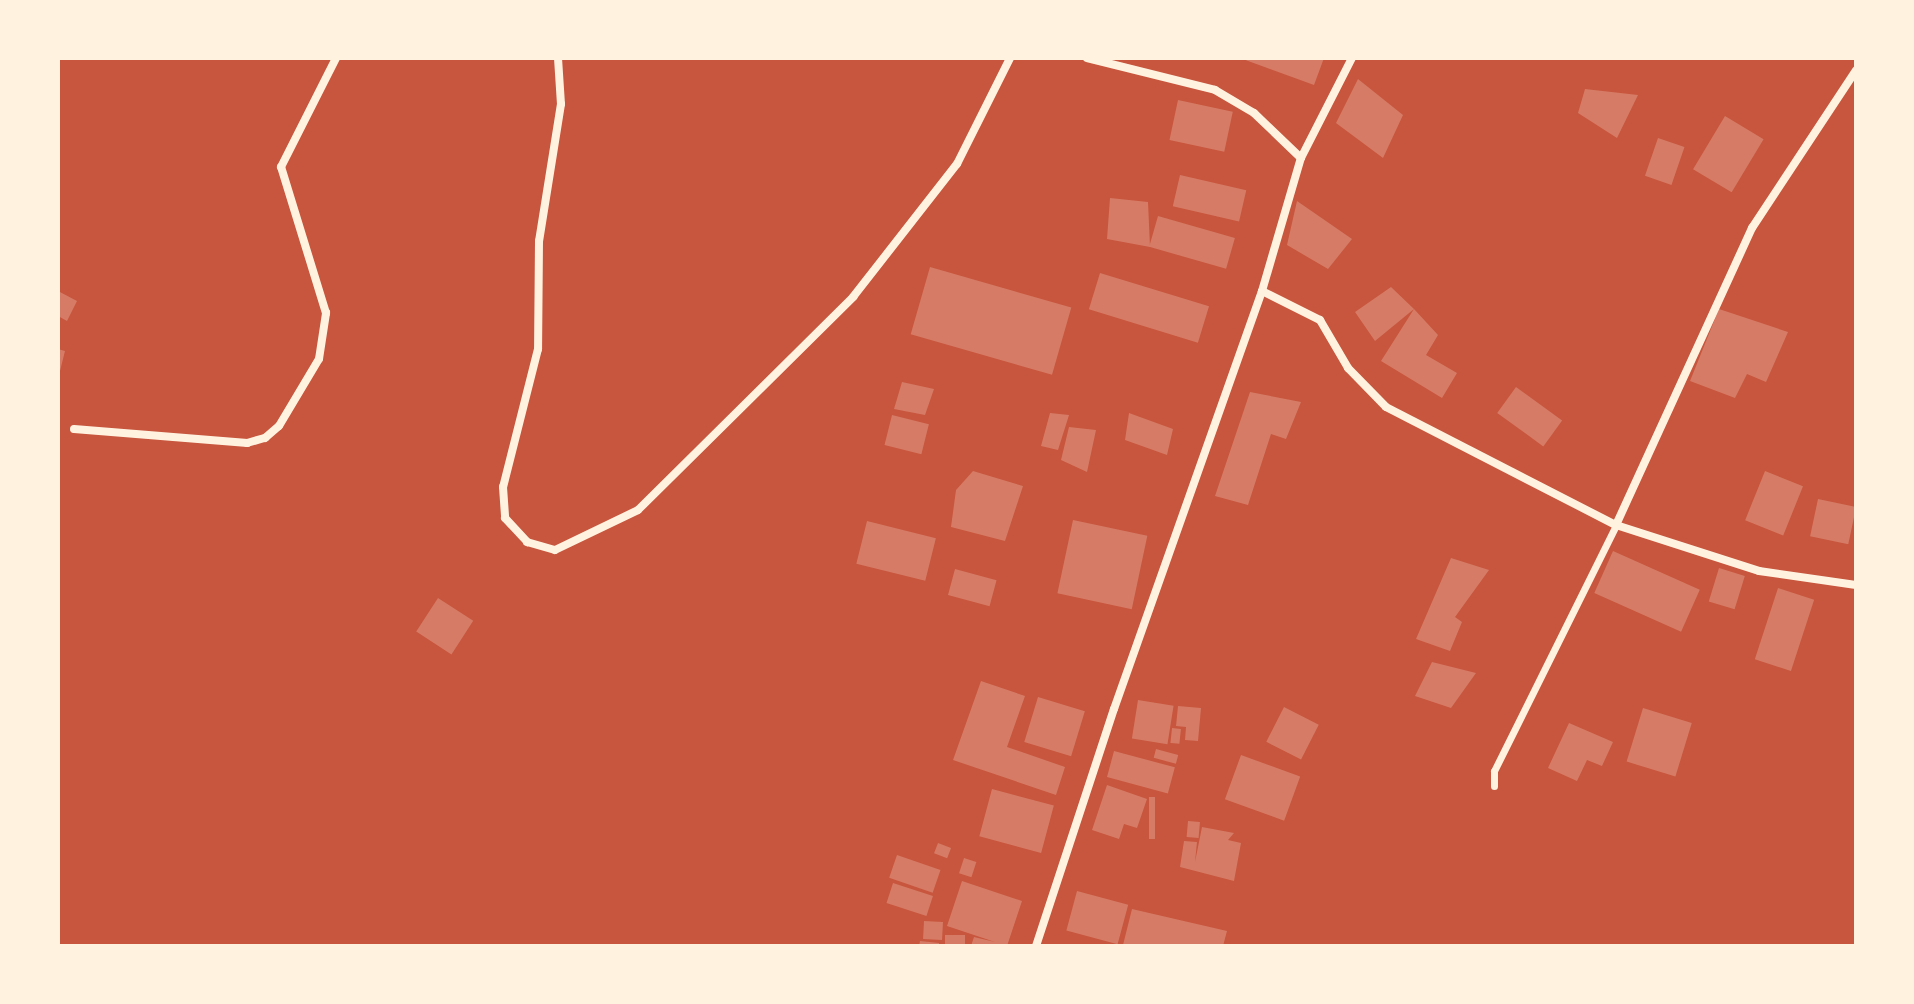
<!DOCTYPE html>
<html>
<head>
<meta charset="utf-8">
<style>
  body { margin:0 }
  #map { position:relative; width:1914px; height:1004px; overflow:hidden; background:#c8553d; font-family:"Alegreya Sans",sans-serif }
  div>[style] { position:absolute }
  .building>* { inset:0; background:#d67c66; transform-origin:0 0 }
  .pedestrian>* { height:7px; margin:-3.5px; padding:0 3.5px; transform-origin:3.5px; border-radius:3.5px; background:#fff3e0 }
  .minor>* { height:8px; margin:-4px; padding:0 4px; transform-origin:4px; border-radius:4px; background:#fff3e0 }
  span { translate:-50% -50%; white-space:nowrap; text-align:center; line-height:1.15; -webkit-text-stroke:6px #fff3e0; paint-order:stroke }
  .frame { position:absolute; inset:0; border:60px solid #fff3e0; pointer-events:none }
</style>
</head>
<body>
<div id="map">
  <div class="building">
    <i style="clip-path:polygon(1240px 58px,1324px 58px,1314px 85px)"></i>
    <i style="clip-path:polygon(1358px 79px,1403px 115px,1383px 158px,1336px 123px)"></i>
    <i style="clip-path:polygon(1585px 89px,1638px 95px,1617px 138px,1578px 113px)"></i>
    <i style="left:1178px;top:100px;width:56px;height:41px;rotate:12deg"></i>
    <i style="left:1725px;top:116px;width:45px;height:62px;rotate:31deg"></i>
    <i style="left:1658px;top:138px;width:28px;height:40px;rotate:19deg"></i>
    <i style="left:1180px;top:175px;width:68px;height:32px;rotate:13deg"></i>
    <i style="clip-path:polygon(1110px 198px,1148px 202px,1150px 247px,1107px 239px)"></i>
    <i style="clip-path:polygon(1297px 201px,1352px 239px,1328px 269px,1287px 245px)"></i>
    <i style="left:1158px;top:216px;width:80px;height:32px;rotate:16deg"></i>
    <i style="left:930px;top:267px;width:147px;height:70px;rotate:16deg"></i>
    <i style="left:1100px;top:273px;width:114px;height:38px;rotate:17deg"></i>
    <i style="clip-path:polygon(1391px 287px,1414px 309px,1438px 335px,1426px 355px,1457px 373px,1442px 398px,1381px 361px,1414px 309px,1375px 341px,1355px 312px)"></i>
    <i style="clip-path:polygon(58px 291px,77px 301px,67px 321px,58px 316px)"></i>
    <i style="clip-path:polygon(1719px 309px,1788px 332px,1766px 382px,1747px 374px,1735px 398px,1690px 381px)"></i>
    <i style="clip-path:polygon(58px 349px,65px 351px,58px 379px)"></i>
    <i style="clip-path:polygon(902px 382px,934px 389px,925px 415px,894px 409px)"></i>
    <i style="left:1516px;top:387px;width:57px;height:32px;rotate:36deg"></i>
    <i style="clip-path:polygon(1250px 392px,1301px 402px,1286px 439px,1271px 434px,1248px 505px,1215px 496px)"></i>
    <i style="clip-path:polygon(1050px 413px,1069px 415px,1058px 450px,1041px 446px)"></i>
    <i style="clip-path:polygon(1129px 413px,1173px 429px,1167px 455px,1125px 440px)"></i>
    <i style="left:892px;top:415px;width:38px;height:31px;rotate:14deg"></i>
    <i style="clip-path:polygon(1069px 427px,1096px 430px,1087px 472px,1061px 460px)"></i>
    <i style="clip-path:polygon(973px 471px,1023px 486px,1005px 541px,951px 527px,956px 490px)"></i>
    <i style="left:1765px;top:471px;width:41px;height:53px;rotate:22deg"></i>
    <i style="left:1818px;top:499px;width:39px;height:38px;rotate:12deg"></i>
    <i style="left:1073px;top:520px;width:76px;height:75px;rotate:12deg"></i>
    <i style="left:867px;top:521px;width:71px;height:44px;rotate:14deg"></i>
    <i style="left:1613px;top:551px;width:95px;height:46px;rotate:24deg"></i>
    <i style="clip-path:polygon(1451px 558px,1489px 570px,1455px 617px,1462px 622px,1450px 651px,1416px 639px)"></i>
    <i style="left:1719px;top:568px;width:27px;height:35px;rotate:17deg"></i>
    <i style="left:955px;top:569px;width:43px;height:27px;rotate:15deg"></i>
    <i style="left:1778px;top:588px;width:38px;height:75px;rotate:18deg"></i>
    <i style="left:438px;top:598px;width:42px;height:40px;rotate:33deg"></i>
    <i style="clip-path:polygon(1432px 662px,1476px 673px,1451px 708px,1415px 696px)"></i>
    <i style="clip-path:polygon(981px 681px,1025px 696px,1007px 747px,1065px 767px,1056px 795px,953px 760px)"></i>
    <i style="left:1038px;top:697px;width:49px;height:47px;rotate:17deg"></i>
    <i style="left:1138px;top:700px;width:36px;height:39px;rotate:9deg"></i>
    <i style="clip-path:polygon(1178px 706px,1201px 708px,1198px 741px,1185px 740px,1186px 727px,1176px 726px)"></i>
    <i style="left:1284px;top:707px;width:39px;height:39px;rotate:27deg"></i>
    <i style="left:1643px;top:708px;width:51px;height:56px;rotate:17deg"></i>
    <i style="clip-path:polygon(1569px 723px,1613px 742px,1602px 766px,1587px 760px,1577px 781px,1548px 768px)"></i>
    <i style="left:1172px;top:728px;width:9px;height:15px;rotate:6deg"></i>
    <i style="left:1156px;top:749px;width:23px;height:9px;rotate:15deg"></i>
    <i style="left:1114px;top:751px;width:63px;height:27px;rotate:15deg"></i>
    <i style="left:1241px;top:755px;width:63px;height:47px;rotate:20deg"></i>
    <i style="clip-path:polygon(1107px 785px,1147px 799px,1137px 828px,1124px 824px,1119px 839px,1092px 830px)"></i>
    <i style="left:992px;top:789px;width:64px;height:49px;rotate:15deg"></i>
    <i style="left:1149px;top:797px;width:6px;height:42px"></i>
    <i style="left:1188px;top:821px;width:12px;height:16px;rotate:5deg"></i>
    <i style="clip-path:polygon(1202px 827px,1234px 833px,1228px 840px,1241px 843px,1234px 881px,1180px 867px,1184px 841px,1197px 842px,1195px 862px)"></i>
    <i style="left:938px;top:843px;width:14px;height:11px;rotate:21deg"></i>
    <i style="left:897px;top:855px;width:46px;height:24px;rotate:19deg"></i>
    <i style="left:964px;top:858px;width:13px;height:16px;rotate:18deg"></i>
    <i style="clip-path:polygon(962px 881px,1022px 901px,1007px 946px,971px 946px,974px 937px,995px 942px,947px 926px)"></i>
    <i style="left:893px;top:883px;width:42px;height:21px;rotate:18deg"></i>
    <i style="left:1077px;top:891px;width:53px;height:41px;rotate:15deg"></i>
    <i style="clip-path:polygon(1132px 909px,1227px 931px,1223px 946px,1123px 945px)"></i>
    <i style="left:924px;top:921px;width:19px;height:18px;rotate:3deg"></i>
    <i style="left:945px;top:935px;width:20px;height:11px"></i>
    <i style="clip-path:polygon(920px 941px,939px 943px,939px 946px,919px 946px)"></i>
  </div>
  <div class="pedestrian">
    <i style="left:1494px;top:786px;width:15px;rotate:-90deg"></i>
    <i style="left:1494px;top:771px;width:275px;rotate:-63.6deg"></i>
  </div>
  <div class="minor">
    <i style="left:558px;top:58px;width:46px;rotate:86.3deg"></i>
    <i style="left:561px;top:104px;width:139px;rotate:99.1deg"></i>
    <i style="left:539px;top:241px;width:108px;rotate:90.5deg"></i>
    <i style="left:538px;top:349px;width:142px;rotate:104.2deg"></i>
    <i style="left:503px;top:487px;width:31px;rotate:86deg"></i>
    <i style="left:505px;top:518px;width:33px;rotate:47deg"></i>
    <i style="left:527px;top:542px;width:29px;rotate:16deg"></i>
    <i style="left:555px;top:550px;width:92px;rotate:-25.7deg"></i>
    <i style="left:638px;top:510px;width:303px;rotate:-44.7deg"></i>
    <i style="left:853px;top:297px;width:169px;rotate:-52deg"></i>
    <i style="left:957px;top:164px;width:119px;rotate:-63.4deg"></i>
    <i style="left:1087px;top:58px;width:132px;rotate:14deg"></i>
    <i style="left:1215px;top:90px;width:45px;rotate:30.5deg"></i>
    <i style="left:1254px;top:113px;width:65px;rotate:43.8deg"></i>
    <i style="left:1262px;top:291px;width:65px;rotate:26.6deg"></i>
    <i style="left:1320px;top:320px;width:56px;rotate:59.7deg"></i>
    <i style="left:1348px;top:368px;width:54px;rotate:45.7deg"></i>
    <i style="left:1386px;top:407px;width:259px;rotate:27.2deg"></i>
    <i style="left:1616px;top:525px;width:150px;rotate:17.8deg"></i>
    <i style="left:1759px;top:571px;width:98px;rotate:8.2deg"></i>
    <i style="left:74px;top:429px;width:174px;rotate:4.6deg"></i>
    <i style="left:247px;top:443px;width:19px;rotate:-16deg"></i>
    <i style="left:265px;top:438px;width:18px;rotate:-41deg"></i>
    <i style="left:279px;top:426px;width:78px;rotate:-59.2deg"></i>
    <i style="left:319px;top:359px;width:47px;rotate:-81.3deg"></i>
    <i style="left:326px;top:313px;width:153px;rotate:-107.1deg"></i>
    <i style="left:281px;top:167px;width:122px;rotate:-63.2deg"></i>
    <i style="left:1616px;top:525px;width:327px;rotate:-65.4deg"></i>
    <i style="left:1752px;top:228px;width:189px;rotate:-56.6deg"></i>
    <i style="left:1036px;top:946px;width:250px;rotate:-71.8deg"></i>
    <i style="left:1114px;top:709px;width:443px;rotate:-70.5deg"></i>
    <i style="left:1262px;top:291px;width:139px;rotate:-73.7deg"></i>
    <i style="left:1301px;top:158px;width:112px;rotate:-63deg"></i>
  </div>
  <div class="frame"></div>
</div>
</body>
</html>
